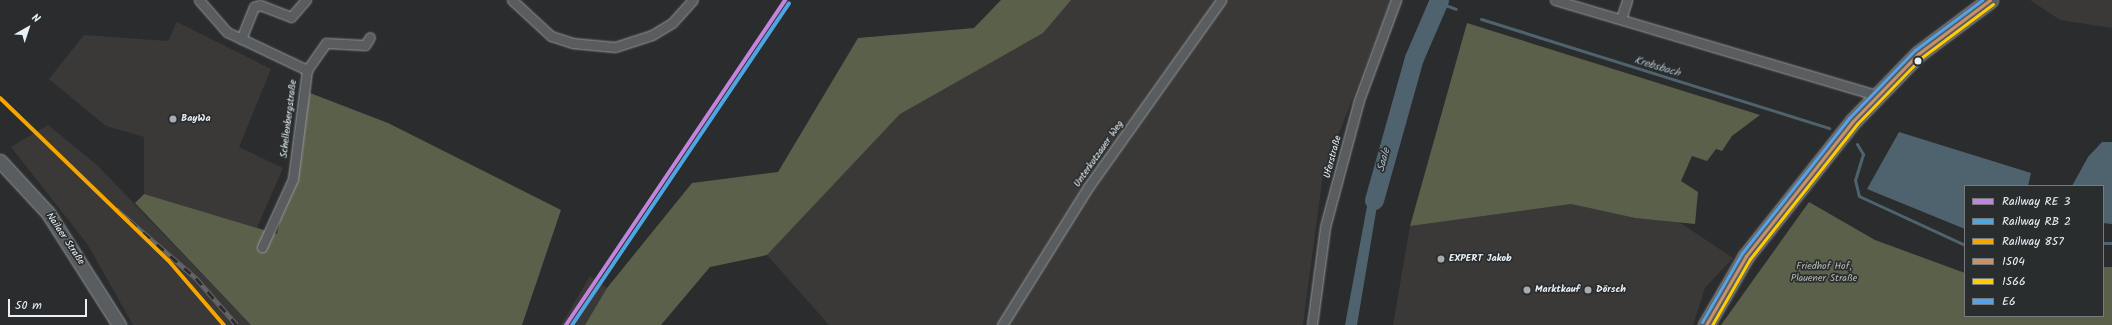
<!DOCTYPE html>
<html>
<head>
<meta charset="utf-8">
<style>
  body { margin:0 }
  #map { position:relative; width:2112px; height:325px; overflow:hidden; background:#2b2c2d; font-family:Kalam,sans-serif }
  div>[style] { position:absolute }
  .built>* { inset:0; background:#3b3938 }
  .green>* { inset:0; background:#5a604a }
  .water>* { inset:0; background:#4f636f }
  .stream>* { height:3px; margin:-1.5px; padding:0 1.5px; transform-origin:1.5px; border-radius:1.5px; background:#4f636f }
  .river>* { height:19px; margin:-9.5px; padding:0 9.5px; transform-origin:9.5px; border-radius:9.5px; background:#4f636f }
  .roads { filter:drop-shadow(0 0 1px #96989a) drop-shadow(0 0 1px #96989a) }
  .street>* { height:9px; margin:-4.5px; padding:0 4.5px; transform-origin:4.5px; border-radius:4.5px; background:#5a5d60 }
  .secondary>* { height:13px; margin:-6.5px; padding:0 6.5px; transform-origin:6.5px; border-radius:6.5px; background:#5a5d60 }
  .primary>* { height:15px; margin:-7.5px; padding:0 7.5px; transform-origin:7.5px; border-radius:7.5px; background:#5a5d60 }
  .rail>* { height:4.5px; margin-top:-2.25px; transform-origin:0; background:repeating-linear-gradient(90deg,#2a2d2e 0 9px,#636566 0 18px); box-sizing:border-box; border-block:1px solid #636566 }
  .bus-1>* { height:3px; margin:-1.5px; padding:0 1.5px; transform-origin:1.5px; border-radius:1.5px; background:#c7916a }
  .bus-2>* { height:3px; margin:-1.5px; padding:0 1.5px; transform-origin:1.5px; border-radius:1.5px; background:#fecc00 }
  .bus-3>* { height:3px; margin:-1.5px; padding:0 1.5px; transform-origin:1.5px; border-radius:1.5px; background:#53a3e8 }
  .rail-1>* { height:4px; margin:-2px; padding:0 2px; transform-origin:2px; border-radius:2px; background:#c483df }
  .rail-2>* { height:4px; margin:-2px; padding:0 2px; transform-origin:2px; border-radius:2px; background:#4da6e1 }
  .rail-3>* { height:4px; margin:-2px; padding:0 2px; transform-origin:2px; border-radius:2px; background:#f7a600 }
  .dots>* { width:11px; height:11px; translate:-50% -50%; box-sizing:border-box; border:2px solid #2a2d2e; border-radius:50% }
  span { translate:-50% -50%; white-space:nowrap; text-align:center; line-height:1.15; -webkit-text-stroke:3.5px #2a2d2e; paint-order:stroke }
  .poi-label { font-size:10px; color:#e8f1f8; font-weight:700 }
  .left { translate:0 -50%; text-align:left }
  .street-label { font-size:10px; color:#e8f1f8 }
  .park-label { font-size:10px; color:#b2bab4 }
  .water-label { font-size:11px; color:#acbac4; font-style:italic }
  .legend { position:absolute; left:1964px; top:185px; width:140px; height:132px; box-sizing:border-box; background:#2a2d2e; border:1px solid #767b7f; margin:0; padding:5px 7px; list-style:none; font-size:12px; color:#e8f1f8 }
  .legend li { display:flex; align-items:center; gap:8px; height:20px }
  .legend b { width:20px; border:1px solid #767b7f }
  .north { position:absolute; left:8px; top:8px; width:40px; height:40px; -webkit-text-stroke:3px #2a2d2e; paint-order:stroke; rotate:39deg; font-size:11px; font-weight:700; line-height:16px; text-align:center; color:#e8f1f8 }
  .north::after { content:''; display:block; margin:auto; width:14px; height:18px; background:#e8f1f8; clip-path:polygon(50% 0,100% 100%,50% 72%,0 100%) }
  .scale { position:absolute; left:8px; top:299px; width:79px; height:18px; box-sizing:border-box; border:2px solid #e8f1f8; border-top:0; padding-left:5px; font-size:12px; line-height:14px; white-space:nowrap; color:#e8f1f8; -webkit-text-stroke:3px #2a2d2e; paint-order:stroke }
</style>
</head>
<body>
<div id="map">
  <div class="built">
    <i style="clip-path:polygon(1007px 0,1391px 0,1323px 174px,1303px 325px,829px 325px,767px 255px)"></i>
    <i style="clip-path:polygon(2030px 0,2112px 0,2112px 28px,2060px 20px)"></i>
    <i style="clip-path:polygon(177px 22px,271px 69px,239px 147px,283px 168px,256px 230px,144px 194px,144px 137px,106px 126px,49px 79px,84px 35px,168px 41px)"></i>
    <i style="clip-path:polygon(48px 125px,97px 165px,251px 325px,133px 325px,88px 245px,11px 147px)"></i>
    <i style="clip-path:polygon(1571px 204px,1635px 218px,1679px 222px,1733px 258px,1705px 288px,1693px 325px,1393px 325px,1410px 226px)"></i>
    <i style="clip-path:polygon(590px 276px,607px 288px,585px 325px,561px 325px)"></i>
  </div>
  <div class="green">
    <i style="clip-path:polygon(1001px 0,1071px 0,1043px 33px,900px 114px,767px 255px,710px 267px,661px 325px,585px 325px,607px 288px,692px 183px,778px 172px,858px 38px,974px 28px)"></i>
    <i style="clip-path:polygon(1467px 23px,1760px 115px,1732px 136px,1722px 151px,1716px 149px,1707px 161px,1692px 156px,1681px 181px,1698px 192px,1695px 224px,1635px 218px,1571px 204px,1410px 226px)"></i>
    <i style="clip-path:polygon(310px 93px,388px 123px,561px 210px,522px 325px,251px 325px,135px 203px,144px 194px,277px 234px)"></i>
    <i style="clip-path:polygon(1809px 202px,1875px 240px,1965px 273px,1965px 316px,2103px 316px,2103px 267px,2112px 267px,2112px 325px,1721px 325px)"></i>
  </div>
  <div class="water">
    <i style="clip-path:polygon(1899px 132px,2031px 173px,2028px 186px,1965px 186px,1965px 229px,1867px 189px)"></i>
    <i style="clip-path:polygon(2102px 142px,2112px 142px,2112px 224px,2103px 223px,2103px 186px,2072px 186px,2088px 157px)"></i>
    <i style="clip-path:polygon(1373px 174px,1382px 176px,1357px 325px,1345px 325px)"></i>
  </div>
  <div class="stream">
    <i style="left:1437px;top:2px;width:20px;rotate:20deg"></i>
    <i style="left:1481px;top:19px;width:365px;rotate:17.4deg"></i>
    <i style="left:1857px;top:144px;width:12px;rotate:59deg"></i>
    <i style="left:1863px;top:154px;width:27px;rotate:107deg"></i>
    <i style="left:1855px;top:180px;width:16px;rotate:76deg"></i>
    <i style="left:1859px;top:196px;width:117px;rotate:24.8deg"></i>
    <i style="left:2103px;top:243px;width:9px"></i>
  </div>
  <div class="river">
    <i style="left:1374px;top:200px;width:148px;rotate:-74.3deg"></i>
    <i style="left:1414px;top:58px;width:63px;rotate:-66.7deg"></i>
  </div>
  <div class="roads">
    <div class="street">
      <i style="left:199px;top:0;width:43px;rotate:48.8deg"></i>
      <i style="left:227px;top:32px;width:89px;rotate:25.4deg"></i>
      <i style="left:307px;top:70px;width:110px;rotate:97.3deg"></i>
      <i style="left:293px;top:179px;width:75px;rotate:114.5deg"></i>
      <i style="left:512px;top:0;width:53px;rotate:42.7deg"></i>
      <i style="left:551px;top:36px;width:22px;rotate:18deg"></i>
      <i style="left:572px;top:43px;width:43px;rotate:5.3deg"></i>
      <i style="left:615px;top:47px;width:39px;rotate:-18deg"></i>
      <i style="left:652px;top:35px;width:23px;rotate:-31deg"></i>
      <i style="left:672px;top:23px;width:31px;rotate:-48deg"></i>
      <i style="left:1555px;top:0;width:335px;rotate:16.5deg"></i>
      <i style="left:1621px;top:19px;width:20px;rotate:-72deg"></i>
      <i style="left:241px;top:39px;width:35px;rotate:-68deg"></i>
      <i style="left:254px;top:7px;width:6px;rotate:-18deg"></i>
      <i style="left:260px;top:5px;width:33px;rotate:21deg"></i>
      <i style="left:291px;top:17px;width:23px;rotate:-49deg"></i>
      <i style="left:307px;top:70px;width:33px;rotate:-55deg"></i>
      <i style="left:326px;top:43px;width:39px;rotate:3deg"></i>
      <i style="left:365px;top:45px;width:9px;rotate:-58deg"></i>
      <i style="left:1002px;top:325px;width:164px;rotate:-58deg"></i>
      <i style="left:1089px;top:186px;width:228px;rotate:-54.6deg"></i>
      <i style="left:1312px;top:325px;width:99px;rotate:-82.4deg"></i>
      <i style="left:1325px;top:227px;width:131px;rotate:-75deg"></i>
      <i style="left:1359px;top:100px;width:107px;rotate:-69.7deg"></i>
    </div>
    <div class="secondary">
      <i style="left:0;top:161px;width:71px;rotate:47.3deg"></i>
      <i style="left:48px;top:213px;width:133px;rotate:57.6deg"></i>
    </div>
    <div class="primary">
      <i style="left:1706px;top:325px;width:80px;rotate:-59.9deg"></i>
      <i style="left:1746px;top:256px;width:172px;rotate:-51.6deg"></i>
      <i style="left:1853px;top:121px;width:93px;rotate:-45.9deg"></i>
      <i style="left:1918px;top:54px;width:90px;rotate:-36.9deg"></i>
    </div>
  </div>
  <div class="rail">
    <i style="left:116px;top:209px;width:106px;rotate:40.8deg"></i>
    <i style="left:196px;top:278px;width:62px;rotate:48.9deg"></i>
  </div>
  <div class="bus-1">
    <i style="left:1706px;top:325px;width:80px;rotate:-59.9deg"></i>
    <i style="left:1746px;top:256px;width:172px;rotate:-51.6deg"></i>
    <i style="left:1853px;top:121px;width:93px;rotate:-45.9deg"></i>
    <i style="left:1918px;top:54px;width:90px;rotate:-36.9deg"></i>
  </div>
  <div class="bus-2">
    <i style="left:1712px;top:325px;width:76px;rotate:-60.1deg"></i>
    <i style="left:1750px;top:259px;width:172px;rotate:-51.6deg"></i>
    <i style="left:1857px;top:124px;width:92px;rotate:-45.9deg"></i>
    <i style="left:1921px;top:58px;width:90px;rotate:-36.9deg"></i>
  </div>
  <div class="bus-3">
    <i style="left:1702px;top:322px;width:80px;rotate:-59.9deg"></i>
    <i style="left:1742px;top:253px;width:172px;rotate:-51.6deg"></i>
    <i style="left:1849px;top:118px;width:95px;rotate:-45.9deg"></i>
    <i style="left:1915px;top:50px;width:84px;rotate:-36.7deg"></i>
  </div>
  <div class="rail-1">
    <i style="left:566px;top:325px;width:392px;rotate:-56deg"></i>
  </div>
  <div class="rail-2">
    <i style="left:572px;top:325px;width:388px;rotate:-56deg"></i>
  </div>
  <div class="rail-3">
    <i style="left:0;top:98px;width:233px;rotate:44deg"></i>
    <i style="left:168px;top:260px;width:86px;rotate:49.3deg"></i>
  </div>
  <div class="dots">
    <i style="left:1918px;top:61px;background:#e8f1f8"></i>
    <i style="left:173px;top:119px;background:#a6acb1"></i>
    <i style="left:1441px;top:259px;background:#a6acb1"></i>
    <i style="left:1527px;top:290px;background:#a6acb1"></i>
    <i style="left:1588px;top:290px;background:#a6acb1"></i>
  </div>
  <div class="poi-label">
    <span class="left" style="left:181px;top:119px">BayWa</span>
    <span class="left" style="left:1449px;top:259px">EXPERT Jakob</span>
    <span class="left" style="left:1535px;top:290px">Marktkauf</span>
    <span class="left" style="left:1596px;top:290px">Dörsch</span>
  </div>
  <div class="street-label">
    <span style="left:289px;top:119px;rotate:-83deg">Schellenbergstraße</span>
    <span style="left:1099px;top:154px;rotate:-55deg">Unterkotzauer Weg</span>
    <span style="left:1333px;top:157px;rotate:-75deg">Uferstraße</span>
    <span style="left:65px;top:239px;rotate:56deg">Nailaer Straße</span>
  </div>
  <div class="park-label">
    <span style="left:1824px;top:272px">Friedhof Hof,<br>Plauener Straße</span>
  </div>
  <div class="water-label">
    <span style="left:1657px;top:67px;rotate:17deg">Krebsbach</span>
    <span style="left:1384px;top:160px;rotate:-75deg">Saale</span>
  </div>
  <ul class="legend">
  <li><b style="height:5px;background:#c483df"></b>Railway RE 3</li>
  <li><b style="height:5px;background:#4da6e1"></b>Railway RB 2</li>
  <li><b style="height:5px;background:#f7a600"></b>Railway 857</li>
  <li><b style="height:5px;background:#c7916a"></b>1504</li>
  <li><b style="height:5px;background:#fecc00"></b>1566</li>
  <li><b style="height:5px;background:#53a3e8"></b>E6</li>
  </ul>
  <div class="north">N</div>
  <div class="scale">50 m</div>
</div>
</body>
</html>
